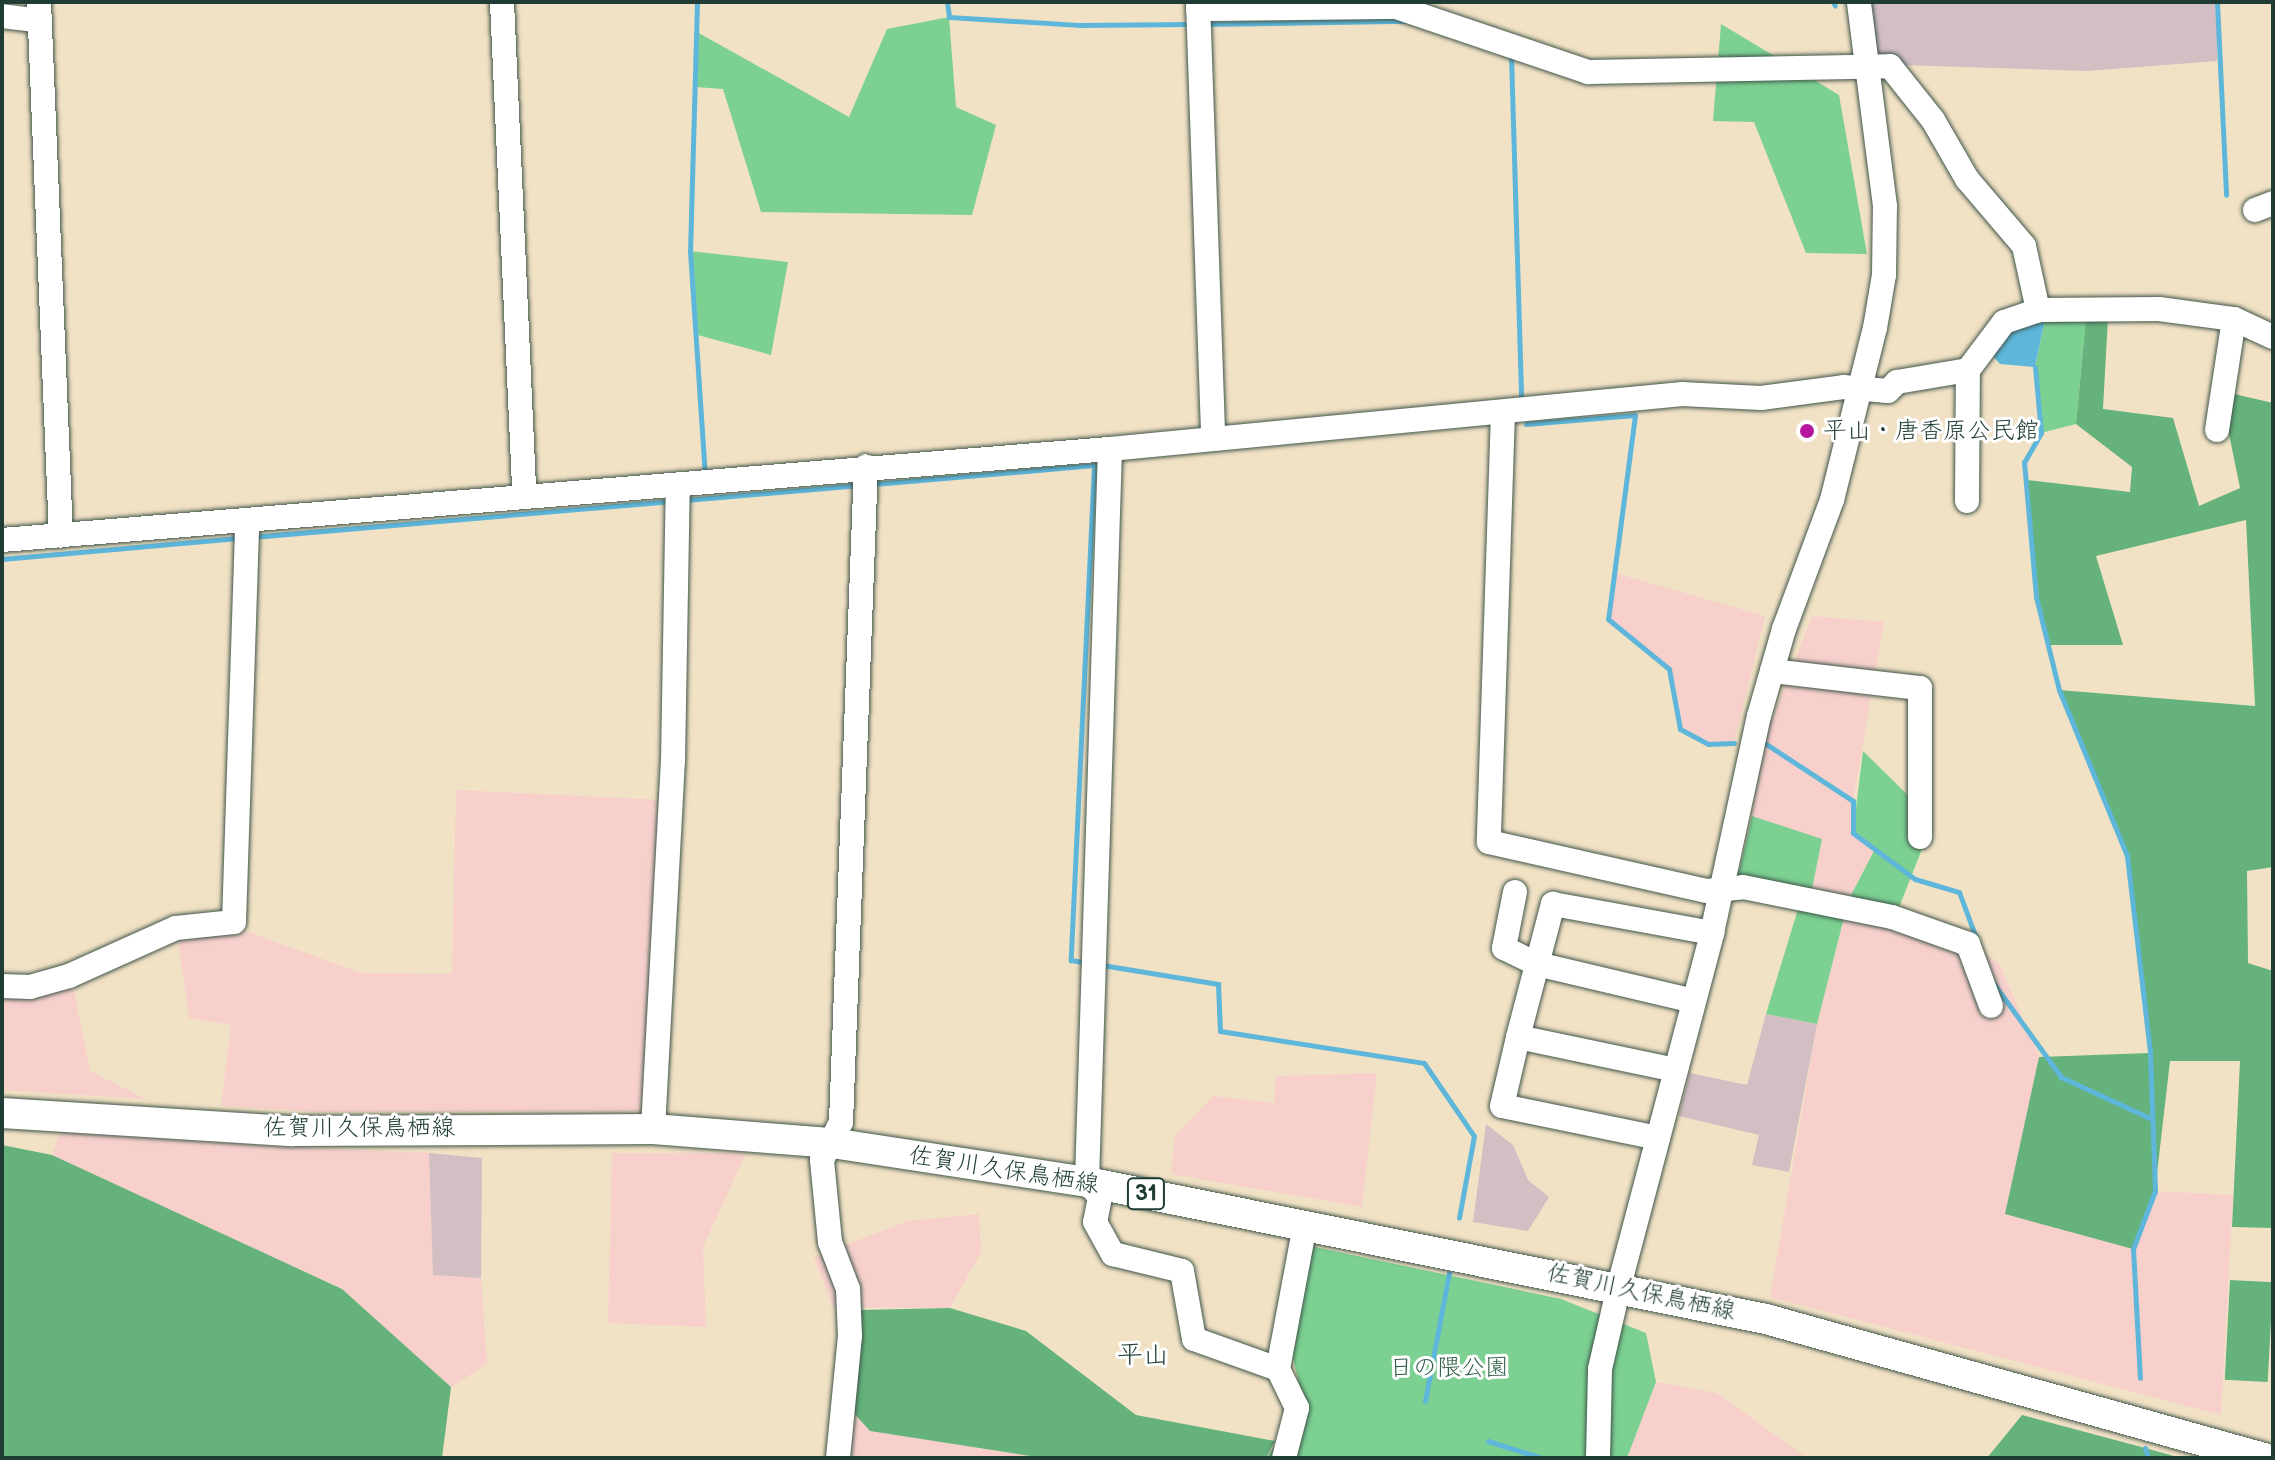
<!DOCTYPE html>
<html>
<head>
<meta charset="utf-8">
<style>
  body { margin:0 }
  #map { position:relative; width:2275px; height:1460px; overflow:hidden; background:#f2e2c5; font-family:"Balsamiq Sans","Klee One",sans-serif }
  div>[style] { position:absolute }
  .built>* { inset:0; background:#f7d0cc }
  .industrial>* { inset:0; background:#d2bec3 }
  .green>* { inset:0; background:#7cd092 }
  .forest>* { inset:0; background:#65b27c; transform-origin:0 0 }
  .water>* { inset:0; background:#5eb6db }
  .stream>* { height:5px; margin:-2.5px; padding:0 2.5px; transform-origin:2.5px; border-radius:2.5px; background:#5eb6db }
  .roads { filter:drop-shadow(0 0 2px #3f564a) drop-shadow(0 0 2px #3f564a) }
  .minor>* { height:24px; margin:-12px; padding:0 12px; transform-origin:12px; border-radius:12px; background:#fff }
  .major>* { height:30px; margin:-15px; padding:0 15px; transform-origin:15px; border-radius:15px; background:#fff }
  .dots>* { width:22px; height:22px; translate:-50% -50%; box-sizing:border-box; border:4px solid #fff; border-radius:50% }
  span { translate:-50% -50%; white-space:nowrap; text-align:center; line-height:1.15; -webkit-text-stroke:6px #fff; paint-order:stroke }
  .shield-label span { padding:2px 6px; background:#fff; border:2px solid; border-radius:6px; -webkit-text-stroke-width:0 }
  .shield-label { font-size:22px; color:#1f3d34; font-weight:700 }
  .poi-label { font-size:24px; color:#1f3d34 }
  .left { translate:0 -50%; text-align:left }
  .street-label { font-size:24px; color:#1f3d34 }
  .park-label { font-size:24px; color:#36624c }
  .neighbourhood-label { font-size:26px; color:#1f3d34 }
  .frame { position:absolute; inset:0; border:4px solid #1f3d34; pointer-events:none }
</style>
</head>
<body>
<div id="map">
  <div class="built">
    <i style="clip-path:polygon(1615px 573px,1765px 616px,1734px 743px,1708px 744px,1680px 729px,1669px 669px,1608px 619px)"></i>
    <i style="clip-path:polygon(1812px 616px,1884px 622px,1853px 801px,1853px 833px,1876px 846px,1848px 901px,1967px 938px,2000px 965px,2039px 1057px,2006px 1214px,2133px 1249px,2155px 1191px,2233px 1195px,2221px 1415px,1770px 1297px,1817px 1024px,1848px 902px,1812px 889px,1752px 816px,1763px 742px)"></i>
    <i style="clip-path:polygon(456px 790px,663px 800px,648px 1111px,320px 1112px,221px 1106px,231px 1025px,189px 1018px,177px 934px,240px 929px,361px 973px,452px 974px)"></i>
    <i style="clip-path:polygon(73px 986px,90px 1071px,146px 1099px,2px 1090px,2px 995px)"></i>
    <i style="clip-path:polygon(1377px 1073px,1362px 1207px,1171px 1174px,1175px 1136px,1213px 1096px,1274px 1103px,1276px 1076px)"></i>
    <i style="clip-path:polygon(62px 1127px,266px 1146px,429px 1153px,433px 1274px,481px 1278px,487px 1364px,451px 1387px,342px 1289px,52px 1155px)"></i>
    <i style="clip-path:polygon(612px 1153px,746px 1153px,703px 1247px,706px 1327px,608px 1323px)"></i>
    <i style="clip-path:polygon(979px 1214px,981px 1252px,950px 1308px,833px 1307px,814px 1257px,908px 1221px)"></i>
    <i style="clip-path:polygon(1656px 1382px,1717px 1393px,1807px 1458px,1627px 1458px)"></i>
    <i style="clip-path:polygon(852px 1411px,871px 1431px,1043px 1458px,847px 1458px)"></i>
  </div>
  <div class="industrial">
    <i style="clip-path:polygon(1869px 2px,2217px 2px,2217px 61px,2087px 71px,1900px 65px,1875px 59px)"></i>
    <i style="clip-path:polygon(1766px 1014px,1817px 1024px,1789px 1172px,1752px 1165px,1759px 1135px,1679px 1116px,1690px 1073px,1747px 1085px)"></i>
    <i style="clip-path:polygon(1486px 1124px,1513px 1145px,1528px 1180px,1549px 1197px,1528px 1231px,1473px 1222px)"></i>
    <i style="clip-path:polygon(429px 1153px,482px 1158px,481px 1278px,433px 1275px)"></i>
  </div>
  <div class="green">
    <i style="clip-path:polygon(949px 17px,956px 107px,996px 125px,972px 215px,761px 212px,723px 89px,696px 87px,697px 32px,849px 117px,887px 29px)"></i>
    <i style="clip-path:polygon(1721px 24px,1839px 95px,1867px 254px,1806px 253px,1754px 122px,1713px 121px)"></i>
    <i style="clip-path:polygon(690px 251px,788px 262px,771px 355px,694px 334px)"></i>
    <i style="clip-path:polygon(2086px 318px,2076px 424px,2041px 433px,2035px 367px,2045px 319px)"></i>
    <i style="clip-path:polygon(1863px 751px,1925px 812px,1926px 839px,1898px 910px,1848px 902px,1817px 1024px,1766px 1014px,1798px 909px,1734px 894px,1752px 816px,1822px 839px,1812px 889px,1848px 901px,1876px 847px,1853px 833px)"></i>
    <i style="clip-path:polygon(1310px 1246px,1561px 1299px,1646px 1333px,1656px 1382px,1627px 1458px,1266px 1458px,1304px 1404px,1291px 1350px)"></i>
  </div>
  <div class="forest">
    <i style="clip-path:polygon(2086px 318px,2108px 318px,2103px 409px,2173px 418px,2199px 506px,2240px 488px,2227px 424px,2230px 393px,2273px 403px,2273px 867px,2247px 871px,2248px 963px,2273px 971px,2273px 1228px,2232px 1227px,2240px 1061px,2170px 1061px,2155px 1191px,2133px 1249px,2005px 1214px,2039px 1057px,2150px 1053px,2127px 856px,2059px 690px,2255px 706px,2246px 520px,2096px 556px,2123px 645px,2048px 645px,2036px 597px,2027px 480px,2130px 492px,2132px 467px,2076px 424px)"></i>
    <i style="clip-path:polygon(2px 1145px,52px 1155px,342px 1289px,451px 1387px,442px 1458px,2px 1458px)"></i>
    <i style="left:2230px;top:1280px;width:43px;height:100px;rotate:3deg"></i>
    <i style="clip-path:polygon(950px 1308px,1026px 1331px,1136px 1415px,1275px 1441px,1266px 1458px,1043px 1458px,870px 1431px,852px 1411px,861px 1310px)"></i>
    <i style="clip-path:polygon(2022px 1415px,2145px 1448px,2181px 1458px,1987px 1458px)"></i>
  </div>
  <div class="water">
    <i style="clip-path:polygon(2045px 319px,2035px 367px,2000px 364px,1992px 355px,2005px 330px)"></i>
  </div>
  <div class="stream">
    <i style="left:697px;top:2px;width:249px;rotate:91.6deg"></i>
    <i style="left:690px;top:251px;width:224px;rotate:86.2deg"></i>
    <i style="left:947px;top:2px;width:15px;rotate:82deg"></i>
    <i style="left:949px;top:17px;width:129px;rotate:3.5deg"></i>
    <i style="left:1078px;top:25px;width:113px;rotate:-0.5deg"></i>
    <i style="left:1833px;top:2px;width:4px;rotate:63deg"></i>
    <i style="left:2217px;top:2px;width:193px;rotate:87.3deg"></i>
    <i style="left:1205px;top:24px;width:202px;rotate:-0.9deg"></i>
    <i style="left:1511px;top:56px;width:344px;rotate:88.3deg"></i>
    <i style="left:2035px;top:367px;width:66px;rotate:84.8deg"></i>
    <i style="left:2041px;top:433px;width:34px;rotate:120deg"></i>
    <i style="left:2024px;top:462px;width:136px;rotate:84.9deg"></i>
    <i style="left:2036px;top:597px;width:96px;rotate:76.1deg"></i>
    <i style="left:2059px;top:690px;width:179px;rotate:67.7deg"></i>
    <i style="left:2127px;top:856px;width:198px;rotate:83.3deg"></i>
    <i style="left:2150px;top:1053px;width:138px;rotate:87.9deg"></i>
    <i style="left:2155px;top:1191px;width:62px;rotate:110.8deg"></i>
    <i style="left:2133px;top:1249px;width:129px;rotate:86.9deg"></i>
    <i style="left:1526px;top:424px;width:109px;rotate:-4.7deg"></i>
    <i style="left:1635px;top:415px;width:206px;rotate:97.5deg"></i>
    <i style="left:1608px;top:619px;width:79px;rotate:39.3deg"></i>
    <i style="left:1669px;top:669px;width:61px;rotate:79.6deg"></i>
    <i style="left:1680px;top:729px;width:32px;rotate:28deg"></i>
    <i style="left:1708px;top:744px;width:26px;rotate:-2deg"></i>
    <i style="left:874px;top:484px;width:221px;rotate:-4.9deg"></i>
    <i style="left:1094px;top:465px;width:496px;rotate:92.7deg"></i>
    <i style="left:1071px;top:960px;width:17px;rotate:10deg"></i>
    <i style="left:686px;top:500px;width:175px;rotate:-4.9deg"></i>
    <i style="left:252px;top:537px;width:422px;rotate:-4.9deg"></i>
    <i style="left:2px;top:559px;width:237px;rotate:-5.1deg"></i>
    <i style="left:1763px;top:742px;width:108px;rotate:33.2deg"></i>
    <i style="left:1853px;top:801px;width:32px;rotate:90deg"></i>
    <i style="left:1853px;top:833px;width:77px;rotate:36.6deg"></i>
    <i style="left:1915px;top:879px;width:46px;rotate:16.5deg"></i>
    <i style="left:1959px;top:892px;width:49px;rotate:69.7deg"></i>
    <i style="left:1102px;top:965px;width:118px;rotate:9.3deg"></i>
    <i style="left:1218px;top:984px;width:47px;rotate:87.6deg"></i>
    <i style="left:1220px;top:1031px;width:206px;rotate:8.9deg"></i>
    <i style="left:1424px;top:1063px;width:88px;rotate:55.6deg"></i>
    <i style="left:1474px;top:1136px;width:83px;rotate:100.4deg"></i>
    <i style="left:1994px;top:984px;width:115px;rotate:54.2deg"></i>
    <i style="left:2061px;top:1077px;width:100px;rotate:24.8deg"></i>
    <i style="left:1425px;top:1401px;width:130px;rotate:-79.4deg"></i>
    <i style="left:1488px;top:1441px;width:57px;rotate:17.5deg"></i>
    <i style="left:2145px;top:1448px;width:10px;rotate:73deg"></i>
  </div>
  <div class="roads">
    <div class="minor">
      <i style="left:39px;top:2px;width:534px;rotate:87.64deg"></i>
      <i style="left:502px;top:2px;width:493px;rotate:87.4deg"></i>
      <i style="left:1198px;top:2px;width:436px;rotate:88deg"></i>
      <i style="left:1198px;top:9px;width:198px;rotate:-0.6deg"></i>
      <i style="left:1396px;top:7px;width:203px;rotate:18.7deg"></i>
      <i style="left:1588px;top:72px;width:302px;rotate:-1.1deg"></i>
      <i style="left:1890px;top:66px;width:69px;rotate:51.5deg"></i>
      <i style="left:1933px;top:120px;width:68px;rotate:60deg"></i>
      <i style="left:1967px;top:179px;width:88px;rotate:49.6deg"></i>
      <i style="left:2024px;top:246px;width:66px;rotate:77.7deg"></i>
      <i style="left:2px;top:16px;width:38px;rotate:7deg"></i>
      <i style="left:2255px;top:210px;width:19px;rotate:-21deg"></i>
      <i style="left:1503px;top:412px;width:430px;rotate:91.9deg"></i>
      <i style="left:1489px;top:842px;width:223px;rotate:12.7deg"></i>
      <i style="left:1707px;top:891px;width:36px;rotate:-6deg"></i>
      <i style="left:1743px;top:887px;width:152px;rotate:11.4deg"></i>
      <i style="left:1892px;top:917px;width:81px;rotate:19.6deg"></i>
      <i style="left:1968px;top:944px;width:66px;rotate:69.6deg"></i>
      <i style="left:2217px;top:430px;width:112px;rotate:-81.3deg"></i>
      <i style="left:1110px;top:449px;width:733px;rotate:91.8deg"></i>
      <i style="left:1087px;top:1182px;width:20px;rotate:49deg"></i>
      <i style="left:1100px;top:1197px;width:25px;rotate:101deg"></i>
      <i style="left:1095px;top:1222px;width:37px;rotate:61deg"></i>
      <i style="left:1113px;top:1254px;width:71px;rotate:13.8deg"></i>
      <i style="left:1182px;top:1271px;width:69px;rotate:80deg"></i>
      <i style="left:1194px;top:1339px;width:89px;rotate:19.7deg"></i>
      <i style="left:1967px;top:501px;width:131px;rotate:-89.6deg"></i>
      <i style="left:2px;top:540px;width:1112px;rotate:-4.7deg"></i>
      <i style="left:1110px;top:449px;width:575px;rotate:-5.49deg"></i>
      <i style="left:1682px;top:394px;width:79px;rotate:2.9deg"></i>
      <i style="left:1761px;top:398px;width:83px;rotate:-7.6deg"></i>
      <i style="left:1843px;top:387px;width:45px;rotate:5.1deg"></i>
      <i style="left:1888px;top:391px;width:13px;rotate:-45deg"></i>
      <i style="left:1897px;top:382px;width:72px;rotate:-9.6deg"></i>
      <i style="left:1968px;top:370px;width:60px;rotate:-53.1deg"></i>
      <i style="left:2004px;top:322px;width:36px;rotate:-19deg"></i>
      <i style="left:2038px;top:310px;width:121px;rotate:-0.5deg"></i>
      <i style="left:2159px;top:309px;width:76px;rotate:7.6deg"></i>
      <i style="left:2234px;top:319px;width:43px;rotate:24.8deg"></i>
      <i style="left:1772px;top:671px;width:149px;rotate:6.6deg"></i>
      <i style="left:1920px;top:688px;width:149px;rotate:90deg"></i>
      <i style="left:1515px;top:892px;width:57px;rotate:101.1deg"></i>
      <i style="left:1504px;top:948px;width:37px;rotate:26deg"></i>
      <i style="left:1537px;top:964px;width:161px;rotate:13.3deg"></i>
      <i style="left:2px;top:986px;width:28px;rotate:2deg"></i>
      <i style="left:30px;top:987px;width:41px;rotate:-15.8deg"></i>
      <i style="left:69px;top:976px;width:117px;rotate:-24.2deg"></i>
      <i style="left:176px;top:928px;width:58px;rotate:-5.9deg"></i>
      <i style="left:234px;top:922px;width:402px;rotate:-88.1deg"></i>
      <i style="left:1518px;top:1037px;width:161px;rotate:11.8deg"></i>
      <i style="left:653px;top:1129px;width:369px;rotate:-86.9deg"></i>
      <i style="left:673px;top:761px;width:276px;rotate:-89deg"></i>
      <i style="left:1658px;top:1138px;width:159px;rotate:-168.4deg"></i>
      <i style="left:1502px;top:1106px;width:71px;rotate:-76.9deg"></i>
      <i style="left:1518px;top:1037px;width:138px;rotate:-75.3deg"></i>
      <i style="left:1553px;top:904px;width:162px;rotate:10.3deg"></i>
      <i style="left:838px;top:1458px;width:123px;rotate:-84.4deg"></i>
      <i style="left:850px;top:1336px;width:47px;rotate:-92.4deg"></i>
      <i style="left:848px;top:1289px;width:50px;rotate:-111deg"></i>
      <i style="left:830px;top:1242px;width:82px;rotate:-95.6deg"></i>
      <i style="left:822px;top:1160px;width:42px;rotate:-63.4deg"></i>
      <i style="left:841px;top:1122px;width:656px;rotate:-87.82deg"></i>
      <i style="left:1284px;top:1458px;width:52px;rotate:-75.4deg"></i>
      <i style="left:1297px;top:1408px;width:43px;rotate:-116deg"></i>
      <i style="left:1278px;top:1369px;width:147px;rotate:-79.4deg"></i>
      <i style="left:1598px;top:1458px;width:89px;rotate:-88.7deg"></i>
      <i style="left:1600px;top:1369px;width:85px;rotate:-77.1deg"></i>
      <i style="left:1619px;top:1286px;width:365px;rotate:-75.2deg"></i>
      <i style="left:1712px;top:933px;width:222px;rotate:-77.8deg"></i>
      <i style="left:1759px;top:716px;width:91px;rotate:-74deg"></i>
      <i style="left:1784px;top:629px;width:138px;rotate:-69.6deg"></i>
      <i style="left:1832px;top:500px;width:177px;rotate:-76deg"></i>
      <i style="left:1875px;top:328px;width:54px;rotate:-80.4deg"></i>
      <i style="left:1884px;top:275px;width:69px;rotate:-89.2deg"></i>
      <i style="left:1885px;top:206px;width:206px;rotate:-97.3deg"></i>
    </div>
    <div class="major">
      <i style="left:2px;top:1113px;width:291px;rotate:3.6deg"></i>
      <i style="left:292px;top:1131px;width:361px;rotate:-0.3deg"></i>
      <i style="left:653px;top:1129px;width:180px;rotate:4.5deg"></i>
      <i style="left:832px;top:1143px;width:258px;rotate:8.7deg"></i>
      <i style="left:1087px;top:1182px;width:693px;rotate:11.41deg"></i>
      <i style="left:1766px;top:1319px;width:517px;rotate:15.6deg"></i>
    </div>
  </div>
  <div class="dots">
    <i style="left:1807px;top:431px;background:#b5179e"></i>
  </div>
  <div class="shield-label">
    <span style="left:1146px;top:1194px">31</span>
  </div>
  <div class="poi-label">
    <span class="left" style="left:1823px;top:431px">平山・唐香原公民館</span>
  </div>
  <div class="street-label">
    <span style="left:359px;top:1128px">佐賀川久保鳥栖線</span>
    <span style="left:1004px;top:1170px;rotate:9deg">佐賀川久保鳥栖線</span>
    <span style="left:1641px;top:1292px;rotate:12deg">佐賀川久保鳥栖線</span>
  </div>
  <div class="park-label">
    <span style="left:1449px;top:1368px">日の隈公園</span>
  </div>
  <div class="neighbourhood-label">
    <span style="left:1143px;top:1356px">平山</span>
  </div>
  <div class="frame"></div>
</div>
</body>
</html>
